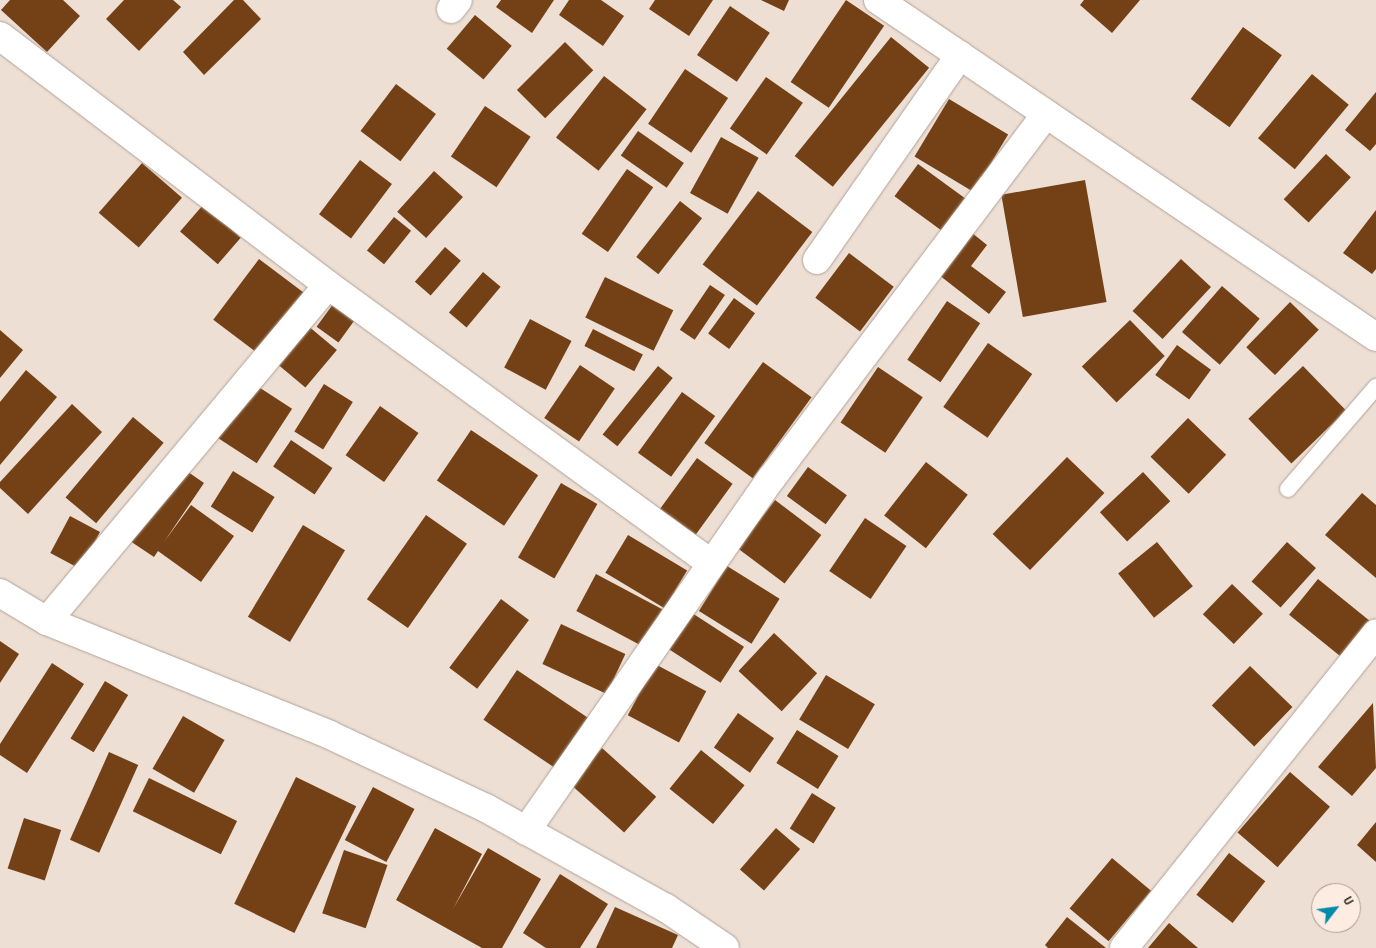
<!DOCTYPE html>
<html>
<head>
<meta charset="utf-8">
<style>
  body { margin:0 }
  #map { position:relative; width:1376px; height:948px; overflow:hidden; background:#eedfd4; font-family:"Sofia Sans Condensed",sans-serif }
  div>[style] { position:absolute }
  .building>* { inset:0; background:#744116; transform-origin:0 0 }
  .roads { filter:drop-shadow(0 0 1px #b1a298) drop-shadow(0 0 1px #b1a298) }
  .lane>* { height:16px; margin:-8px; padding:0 8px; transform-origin:8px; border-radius:8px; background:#fff }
  .street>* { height:28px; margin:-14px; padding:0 14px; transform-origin:14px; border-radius:14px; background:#fff }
  .secondary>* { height:28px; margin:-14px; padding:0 14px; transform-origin:14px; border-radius:14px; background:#fff }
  span { translate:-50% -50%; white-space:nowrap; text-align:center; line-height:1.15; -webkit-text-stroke:5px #fcece1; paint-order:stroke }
  .north { position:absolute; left:1311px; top:883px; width:50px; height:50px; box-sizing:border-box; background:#fcece1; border:1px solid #a69a92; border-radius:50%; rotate:60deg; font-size:14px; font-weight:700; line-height:20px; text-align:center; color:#251f1b }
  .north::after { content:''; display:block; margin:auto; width:18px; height:22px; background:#008baa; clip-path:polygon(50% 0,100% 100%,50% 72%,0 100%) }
</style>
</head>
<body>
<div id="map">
  <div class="building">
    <i style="clip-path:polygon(10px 0,63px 0,80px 16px,47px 52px,1px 10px)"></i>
    <i style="clip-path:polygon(124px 0,173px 0,181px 7px,139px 51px,106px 19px)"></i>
    <i style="clip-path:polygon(234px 0,243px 0,261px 19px,204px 75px,183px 52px)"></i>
    <i style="clip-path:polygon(501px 0,554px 0,532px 33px,496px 7px)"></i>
    <i style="clip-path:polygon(569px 0,601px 0,624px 16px,603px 46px,559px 15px)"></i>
    <i style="clip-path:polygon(655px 0,713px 0,689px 36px,649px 9px)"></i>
    <i style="clip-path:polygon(761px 0,789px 0,784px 11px)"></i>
    <i style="left:846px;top:0;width:46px;height:99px;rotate:34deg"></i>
    <i style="clip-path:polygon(1084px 0,1140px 0,1112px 33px,1080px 5px)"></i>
    <i style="left:730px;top:6px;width:48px;height:59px;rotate:34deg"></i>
    <i style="left:475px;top:15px;width:48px;height:44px;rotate:40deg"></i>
    <i style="left:1243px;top:27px;width:48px;height:89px;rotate:36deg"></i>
    <i style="left:891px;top:37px;width:49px;height:153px;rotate:39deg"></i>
    <i style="left:565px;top:42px;width:40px;height:68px;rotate:45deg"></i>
    <i style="left:685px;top:69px;width:52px;height:66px;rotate:34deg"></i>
    <i style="left:1312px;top:74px;width:48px;height:84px;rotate:40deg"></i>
    <i style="left:604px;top:76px;width:54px;height:78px;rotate:38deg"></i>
    <i style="left:766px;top:77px;width:45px;height:63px;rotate:35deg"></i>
    <i style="left:396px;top:84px;width:50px;height:59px;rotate:37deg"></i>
    <i style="clip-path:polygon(1376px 92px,1376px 144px,1370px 151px,1345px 130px)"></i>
    <i style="left:949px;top:99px;width:69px;height:67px;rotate:31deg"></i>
    <i style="left:485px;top:106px;width:55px;height:61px;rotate:34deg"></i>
    <i style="left:638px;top:131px;width:56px;height:30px;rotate:35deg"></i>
    <i style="left:721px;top:137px;width:43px;height:64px;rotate:29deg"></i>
    <i style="left:1326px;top:154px;width:34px;height:62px;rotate:43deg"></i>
    <i style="left:360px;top:160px;width:40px;height:68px;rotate:37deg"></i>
    <i style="left:142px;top:163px;width:53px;height:66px;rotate:41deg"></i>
    <i style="left:918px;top:164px;width:59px;height:40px;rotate:36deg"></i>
    <i style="left:627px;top:169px;width:32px;height:79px;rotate:35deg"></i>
    <i style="left:434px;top:171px;width:39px;height:55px;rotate:42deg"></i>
    <i style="left:1085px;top:180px;width:124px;height:85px;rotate:80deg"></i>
    <i style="left:758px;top:191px;width:68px;height:92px;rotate:37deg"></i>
    <i style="left:680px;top:201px;width:28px;height:71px;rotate:38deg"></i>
    <i style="left:203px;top:205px;width:50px;height:35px;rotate:41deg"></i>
    <i style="clip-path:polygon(1376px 210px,1376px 269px,1372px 274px,1343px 253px)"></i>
    <i style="left:394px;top:217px;width:22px;height:43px;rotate:39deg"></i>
    <i style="clip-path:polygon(966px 228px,987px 245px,971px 266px,1006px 292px,989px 314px,939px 275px)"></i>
    <i style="left:445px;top:247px;width:21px;height:46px;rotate:41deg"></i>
    <i style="left:849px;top:253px;width:56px;height:56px;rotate:37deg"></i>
    <i style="left:259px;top:259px;width:65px;height:76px;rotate:37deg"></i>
    <i style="left:1181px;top:259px;width:41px;height:71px;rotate:43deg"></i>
    <i style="left:483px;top:272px;width:23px;height:53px;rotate:40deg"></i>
    <i style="left:605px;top:277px;width:76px;height:45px;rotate:26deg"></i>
    <i style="left:710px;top:285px;width:18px;height:54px;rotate:34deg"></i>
    <i style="left:1222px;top:286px;width:50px;height:61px;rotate:41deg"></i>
    <i style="left:734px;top:298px;width:26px;height:44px;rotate:36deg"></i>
    <i style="left:336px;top:300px;width:27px;height:33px;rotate:36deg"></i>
    <i style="left:947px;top:301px;width:40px;height:71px;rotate:34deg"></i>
    <i style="left:1290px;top:302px;width:40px;height:63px;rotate:44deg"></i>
    <i style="left:530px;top:319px;width:47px;height:55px;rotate:28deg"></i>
    <i style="left:1130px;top:320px;width:50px;height:67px;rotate:46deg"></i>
    <i style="left:307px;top:325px;width:39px;height:49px;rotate:40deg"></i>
    <i style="left:593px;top:329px;width:56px;height:19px;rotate:27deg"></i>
    <i style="clip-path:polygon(0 330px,23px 350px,0 378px)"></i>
    <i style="left:988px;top:343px;width:54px;height:78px;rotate:35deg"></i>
    <i style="left:1177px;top:345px;width:42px;height:37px;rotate:36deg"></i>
    <i style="left:763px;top:362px;width:60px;height:100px;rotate:36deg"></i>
    <i style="left:580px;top:365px;width:42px;height:64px;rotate:34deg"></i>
    <i style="left:658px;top:366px;width:19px;height:88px;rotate:39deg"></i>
    <i style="left:1303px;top:366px;width:62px;height:76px;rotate:46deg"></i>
    <i style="left:878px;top:367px;width:54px;height:67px;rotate:34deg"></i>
    <i style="clip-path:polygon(26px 370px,57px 397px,0 465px,0 402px)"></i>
    <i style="left:251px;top:382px;width:49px;height:65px;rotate:33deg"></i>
    <i style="left:324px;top:384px;width:34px;height:56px;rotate:32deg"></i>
    <i style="left:682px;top:392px;width:41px;height:75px;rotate:36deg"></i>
    <i style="clip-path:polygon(72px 404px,102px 432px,28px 514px,0 488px,0 482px)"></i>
    <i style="left:380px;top:406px;width:47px;height:60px;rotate:35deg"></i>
    <i style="left:133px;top:417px;width:40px;height:105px;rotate:40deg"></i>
    <i style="left:1188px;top:418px;width:53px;height:54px;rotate:44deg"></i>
    <i style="left:471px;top:430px;width:81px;height:61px;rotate:34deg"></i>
    <i style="left:291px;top:440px;width:50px;height:32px;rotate:34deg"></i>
    <i style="left:1067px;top:457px;width:52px;height:107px;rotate:44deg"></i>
    <i style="left:697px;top:458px;width:44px;height:74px;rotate:36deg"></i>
    <i style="left:926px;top:462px;width:53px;height:68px;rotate:38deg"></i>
    <i style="clip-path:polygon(178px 465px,204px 483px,164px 542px,191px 505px,234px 536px,201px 582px,158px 551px,154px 557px,127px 539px)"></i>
    <i style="left:808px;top:467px;width:48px;height:36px;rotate:36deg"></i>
    <i style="left:233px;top:471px;width:49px;height:42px;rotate:32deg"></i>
    <i style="left:1143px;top:472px;width:40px;height:59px;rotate:47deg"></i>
    <i style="left:561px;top:483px;width:42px;height:86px;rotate:30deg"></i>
    <i style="clip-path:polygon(1362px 493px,1376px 505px,1376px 578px,1325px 535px)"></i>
    <i style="left:775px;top:500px;width:58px;height:61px;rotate:37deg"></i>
    <i style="left:426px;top:515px;width:50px;height:103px;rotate:35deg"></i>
    <i style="left:70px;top:516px;width:34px;height:42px;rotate:28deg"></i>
    <i style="left:865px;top:518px;width:50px;height:64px;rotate:34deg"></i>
    <i style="left:303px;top:525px;width:49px;height:107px;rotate:31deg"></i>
    <i style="left:628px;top:535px;width:69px;height:44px;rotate:31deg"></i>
    <i style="left:1157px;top:542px;width:57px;height:50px;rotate:51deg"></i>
    <i style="left:1287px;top:542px;width:39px;height:53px;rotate:42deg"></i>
    <i style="left:727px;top:566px;width:62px;height:53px;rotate:32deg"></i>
    <i style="left:596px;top:574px;width:75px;height:42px;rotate:28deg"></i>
    <i style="left:1318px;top:579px;width:66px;height:46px;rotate:39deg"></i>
    <i style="left:1232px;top:584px;width:43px;height:42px;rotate:44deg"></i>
    <i style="left:501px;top:599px;width:35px;height:86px;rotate:37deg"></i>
    <i style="left:692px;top:613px;width:62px;height:43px;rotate:33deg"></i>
    <i style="left:561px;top:624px;width:71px;height:44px;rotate:25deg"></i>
    <i style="left:774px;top:633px;width:59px;height:52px;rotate:43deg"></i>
    <i style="clip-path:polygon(0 641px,19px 654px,0 683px)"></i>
    <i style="clip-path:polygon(52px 663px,84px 684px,27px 773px,0 755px,0 744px)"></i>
    <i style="left:655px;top:664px;width:58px;height:58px;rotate:28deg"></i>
    <i style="left:1250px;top:666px;width:59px;height:55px;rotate:44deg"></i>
    <i style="left:517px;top:670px;width:86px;height:60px;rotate:34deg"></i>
    <i style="left:826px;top:675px;width:57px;height:52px;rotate:31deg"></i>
    <i style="left:105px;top:681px;width:27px;height:67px;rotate:31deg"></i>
    <i style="clip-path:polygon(1373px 703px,1376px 768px,1352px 796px,1318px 767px)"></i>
    <i style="left:738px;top:713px;width:44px;height:42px;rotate:35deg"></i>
    <i style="left:183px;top:716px;width:48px;height:61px;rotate:30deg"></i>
    <i style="left:797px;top:730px;width:49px;height:39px;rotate:32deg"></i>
    <i style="left:602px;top:748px;width:73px;height:48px;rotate:42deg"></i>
    <i style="left:701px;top:750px;width:56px;height:50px;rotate:39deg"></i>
    <i style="left:109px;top:752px;width:32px;height:96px;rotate:24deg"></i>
    <i style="left:1290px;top:772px;width:53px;height:80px;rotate:41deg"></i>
    <i style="left:296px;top:777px;width:67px;height:141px;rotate:26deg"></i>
    <i style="left:149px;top:778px;width:98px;height:37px;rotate:26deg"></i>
    <i style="left:373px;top:787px;width:47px;height:60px;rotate:28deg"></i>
    <i style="left:812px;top:793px;width:28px;height:42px;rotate:32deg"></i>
    <i style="left:24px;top:818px;width:39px;height:53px;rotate:18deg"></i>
    <i style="clip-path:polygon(1376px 822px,1376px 862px,1357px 845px)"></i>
    <i style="clip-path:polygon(435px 828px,482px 854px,453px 909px,488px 848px,541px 879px,502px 948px,482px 948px,396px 900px)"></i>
    <i style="left:776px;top:828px;width:32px;height:55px;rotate:41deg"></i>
    <i style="left:344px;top:850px;width:46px;height:67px;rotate:19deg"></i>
    <i style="left:1229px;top:853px;width:46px;height:53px;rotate:38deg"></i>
    <i style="left:1112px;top:858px;width:51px;height:66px;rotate:40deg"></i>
    <i style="clip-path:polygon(560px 874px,608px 904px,580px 948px,546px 948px,523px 933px)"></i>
    <i style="clip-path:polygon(615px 907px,678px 935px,672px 948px,596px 948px)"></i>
    <i style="clip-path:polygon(1067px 917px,1106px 948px,1048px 948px,1045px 945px)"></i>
    <i style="clip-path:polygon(1169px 923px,1198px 948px,1148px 948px)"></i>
  </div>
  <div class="roads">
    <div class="lane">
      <i style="left:1288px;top:489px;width:135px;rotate:-49.2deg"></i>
    </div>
    <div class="street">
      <i style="left:878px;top:0;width:601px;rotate:34.09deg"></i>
      <i style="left:451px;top:9px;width:11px;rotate:-52deg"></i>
      <i style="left:0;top:36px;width:412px;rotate:37.2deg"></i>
      <i style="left:817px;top:260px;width:250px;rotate:-55.1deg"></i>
      <i style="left:47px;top:621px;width:438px;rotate:-50.1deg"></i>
      <i style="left:328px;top:285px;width:473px;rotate:36deg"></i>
      <i style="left:526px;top:831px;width:429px;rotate:-55.2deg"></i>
      <i style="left:771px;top:479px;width:457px;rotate:-53deg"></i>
      <i style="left:1124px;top:948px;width:403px;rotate:-51.3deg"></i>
    </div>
    <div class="secondary">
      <i style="left:0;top:593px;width:55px;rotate:30.8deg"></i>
      <i style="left:47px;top:621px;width:305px;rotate:21.9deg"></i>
      <i style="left:330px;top:735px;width:172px;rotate:25.1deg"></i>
      <i style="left:486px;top:808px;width:206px;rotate:29.1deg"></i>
      <i style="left:666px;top:908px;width:71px;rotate:34.1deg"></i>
    </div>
  </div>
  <div class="north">U</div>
</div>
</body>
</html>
